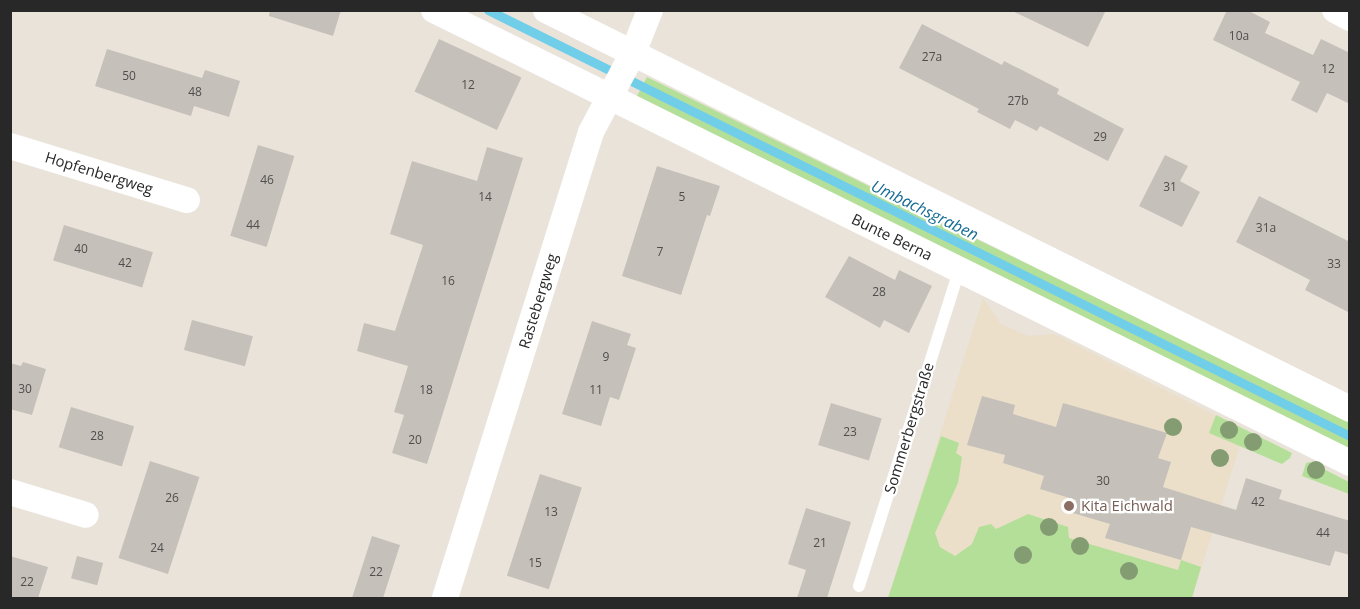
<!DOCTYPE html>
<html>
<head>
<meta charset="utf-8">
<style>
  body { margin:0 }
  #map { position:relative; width:1360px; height:609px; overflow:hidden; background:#eae3da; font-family:"Open Sans",sans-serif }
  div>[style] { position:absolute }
  .education>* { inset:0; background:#ebdfca }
  .green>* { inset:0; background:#b4df99 }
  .stream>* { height:9px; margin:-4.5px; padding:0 4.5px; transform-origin:4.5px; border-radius:4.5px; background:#71cee8 }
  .building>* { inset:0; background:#c5c0ba; transform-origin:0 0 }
  .lane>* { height:12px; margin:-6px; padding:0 6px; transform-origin:6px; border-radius:6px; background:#fff }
  .street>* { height:26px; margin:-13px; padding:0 13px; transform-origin:13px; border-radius:13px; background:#fff }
  .trees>* { width:18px; height:18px; margin:-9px; border-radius:50%; background:#839c72 }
  .dots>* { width:16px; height:16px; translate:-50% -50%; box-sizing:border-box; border:3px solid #fff; border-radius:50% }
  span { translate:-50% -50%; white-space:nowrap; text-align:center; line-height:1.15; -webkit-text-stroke:4.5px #fff; paint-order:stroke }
  .number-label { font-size:12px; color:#4f4e4c }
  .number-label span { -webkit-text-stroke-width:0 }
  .street-label { font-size:15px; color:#282828 }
  .education-label { font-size:15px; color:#785e54 }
  .left { translate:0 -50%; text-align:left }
  .water-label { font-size:16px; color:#136b92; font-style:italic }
  .frame { position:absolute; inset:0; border:12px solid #282828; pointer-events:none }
</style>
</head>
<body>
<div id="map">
  <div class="education">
    <i style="clip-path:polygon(983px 298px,1001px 324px,1028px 336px,1054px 334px,1245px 430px,1192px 598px,888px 598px)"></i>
  </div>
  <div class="green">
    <i style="clip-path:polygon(647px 77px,1349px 422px,1349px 455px,636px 98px)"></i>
    <i style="clip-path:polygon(1216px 415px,1292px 453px,1290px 458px,1282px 464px,1209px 433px)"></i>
    <i style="clip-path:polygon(941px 436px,959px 443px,956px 453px,962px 457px,958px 483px,935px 533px,940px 547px,955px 556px,972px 544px,979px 527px,991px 524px,996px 529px,1028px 514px,1068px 527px,1069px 538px,1178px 570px,1181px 560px,1201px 567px,1192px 598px,888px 598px)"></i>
    <i style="clip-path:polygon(1310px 462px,1349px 482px,1349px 494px,1302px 476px,1306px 463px)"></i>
  </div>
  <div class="stream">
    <i style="left:488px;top:10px;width:962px;rotate:26.3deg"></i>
  </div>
  <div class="building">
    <i style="clip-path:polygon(270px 10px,341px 10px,333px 36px,269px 16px)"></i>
    <i style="clip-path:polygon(1010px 10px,1106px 10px,1088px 47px)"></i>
    <i style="clip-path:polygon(1227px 10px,1247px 10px,1270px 22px,1265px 33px,1313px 55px,1321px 39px,1350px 53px,1350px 104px,1327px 93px,1317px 113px,1291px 100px,1300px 82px,1213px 40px)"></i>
    <i style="clip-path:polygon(922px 24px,1002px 65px,1004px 61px,1059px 89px,1057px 94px,1124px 129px,1108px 161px,1040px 126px,1037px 131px,1015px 120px,1010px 129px,977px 112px,979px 109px,899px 68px)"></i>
    <i style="left:439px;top:39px;width:91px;height:58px;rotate:25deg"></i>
    <i style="clip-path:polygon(107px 49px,202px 78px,205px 70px,240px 81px,229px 117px,194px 106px,191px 116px,95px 86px)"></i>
    <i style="left:258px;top:145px;width:38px;height:95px;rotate:17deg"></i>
    <i style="clip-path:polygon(487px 147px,523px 158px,427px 464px,392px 453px,404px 415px,394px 412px,408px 366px,357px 351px,364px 323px,395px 331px,423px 245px,390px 234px,412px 161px,477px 181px)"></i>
    <i style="clip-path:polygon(1165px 155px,1188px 166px,1180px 181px,1200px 192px,1182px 227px,1139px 206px)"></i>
    <i style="clip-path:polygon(657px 166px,720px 186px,710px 216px,707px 215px,681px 295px,622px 276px)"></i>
    <i style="clip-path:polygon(1259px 196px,1350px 242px,1350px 313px,1305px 290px,1310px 280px,1236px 242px)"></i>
    <i style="left:64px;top:225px;width:93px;height:37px;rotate:17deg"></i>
    <i style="clip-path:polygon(849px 256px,895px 280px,899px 270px,932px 286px,909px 333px,884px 320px,880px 328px,825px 297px)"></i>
    <i style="left:192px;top:320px;width:63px;height:31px;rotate:15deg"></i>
    <i style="clip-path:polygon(592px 321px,631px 334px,627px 345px,636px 348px,619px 400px,610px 397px,601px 426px,562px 414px)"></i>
    <i style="clip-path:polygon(23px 362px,46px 369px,32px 415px,10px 409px,10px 363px,21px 366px)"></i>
    <i style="clip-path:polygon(982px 396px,1015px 405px,1013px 414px,1056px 427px,1063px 403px,1167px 433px,1158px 458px,1171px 462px,1163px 487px,1236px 510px,1246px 478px,1282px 490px,1279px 499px,1350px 521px,1350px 555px,1335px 551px,1330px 566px,1191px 527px,1181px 560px,1105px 538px,1110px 524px,1073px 513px,1076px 500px,1040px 489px,1044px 476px,1003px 463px,1005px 455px,967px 445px)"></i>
    <i style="left:831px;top:403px;width:53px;height:44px;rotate:17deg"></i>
    <i style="left:71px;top:407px;width:66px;height:42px;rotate:17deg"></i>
    <i style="left:150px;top:461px;width:52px;height:102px;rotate:18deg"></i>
    <i style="left:540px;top:474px;width:44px;height:107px;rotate:18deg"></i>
    <i style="clip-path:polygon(806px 508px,851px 522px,827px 598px,797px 598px,806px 570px,788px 564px)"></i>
    <i style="clip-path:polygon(372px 536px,400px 545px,383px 598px,352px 598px)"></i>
    <i style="clip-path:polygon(10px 556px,48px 567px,38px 598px,10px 598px)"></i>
    <i style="left:77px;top:556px;width:27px;height:23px;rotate:15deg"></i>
  </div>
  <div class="lane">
    <i style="left:859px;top:586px;width:331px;rotate:-72.4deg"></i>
  </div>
  <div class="street">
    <i style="left:434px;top:10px;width:1022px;rotate:26.31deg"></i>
    <i style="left:546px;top:10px;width:898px;rotate:26.39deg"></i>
    <i style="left:1335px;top:10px;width:17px;rotate:28deg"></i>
    <i style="left:10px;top:146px;width:185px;rotate:17deg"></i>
    <i style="left:10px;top:492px;width:79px;rotate:16.8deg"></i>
    <i style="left:445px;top:598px;width:488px;rotate:-72.6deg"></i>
    <i style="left:591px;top:132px;width:89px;rotate:-62deg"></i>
    <i style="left:633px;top:53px;width:46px;rotate:-68.4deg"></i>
  </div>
  <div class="trees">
    <i style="left:1173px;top:427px"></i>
    <i style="left:1229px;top:430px"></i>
    <i style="left:1253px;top:442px"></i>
    <i style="left:1220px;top:458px"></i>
    <i style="left:1316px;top:470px"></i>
    <i style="left:1049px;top:527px"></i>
    <i style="left:1080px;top:546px"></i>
    <i style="left:1023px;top:555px"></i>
    <i style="left:1129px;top:571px"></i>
  </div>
  <div class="dots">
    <i style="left:1069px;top:506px;background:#8d6e63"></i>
  </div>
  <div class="number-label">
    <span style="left:1239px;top:36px">10a</span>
    <span style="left:932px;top:57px">27a</span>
    <span style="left:1328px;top:69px">12</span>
    <span style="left:129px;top:76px">50</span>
    <span style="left:468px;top:85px">12</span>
    <span style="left:195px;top:92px">48</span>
    <span style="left:1018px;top:101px">27b</span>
    <span style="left:1100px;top:137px">29</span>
    <span style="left:267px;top:180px">46</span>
    <span style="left:1170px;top:187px">31</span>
    <span style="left:485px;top:197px">14</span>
    <span style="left:682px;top:197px">5</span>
    <span style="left:253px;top:225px">44</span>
    <span style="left:1266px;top:228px">31a</span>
    <span style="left:81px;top:249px">40</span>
    <span style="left:660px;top:252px">7</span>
    <span style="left:125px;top:263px">42</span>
    <span style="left:1334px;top:264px">33</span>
    <span style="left:448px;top:281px">16</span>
    <span style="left:879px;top:292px">28</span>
    <span style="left:606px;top:357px">9</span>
    <span style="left:25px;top:389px">30</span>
    <span style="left:426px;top:390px">18</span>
    <span style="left:596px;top:390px">11</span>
    <span style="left:850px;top:432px">23</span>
    <span style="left:97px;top:436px">28</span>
    <span style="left:415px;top:440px">20</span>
    <span style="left:1103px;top:481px">30</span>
    <span style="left:172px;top:498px">26</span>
    <span style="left:1258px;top:502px">42</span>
    <span style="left:551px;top:512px">13</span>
    <span style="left:1323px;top:533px">44</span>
    <span style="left:820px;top:543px">21</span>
    <span style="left:157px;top:548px">24</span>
    <span style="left:535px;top:563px">15</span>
    <span style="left:376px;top:572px">22</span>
    <span style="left:27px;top:582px">22</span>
  </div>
  <div class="street-label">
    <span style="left:99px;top:173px;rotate:17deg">Hopfenbergweg</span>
    <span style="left:892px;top:237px;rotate:26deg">Bunte Berna</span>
    <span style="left:538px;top:301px;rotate:-73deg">Rastebergweg</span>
    <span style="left:909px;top:428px;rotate:-73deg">Sommerbergstraße</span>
  </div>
  <div class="education-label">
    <span class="left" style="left:1081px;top:506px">Kita Eichwald</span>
  </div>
  <div class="water-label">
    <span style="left:925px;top:210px;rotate:26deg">Umbachsgraben</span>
  </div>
  <div class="frame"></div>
</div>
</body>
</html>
